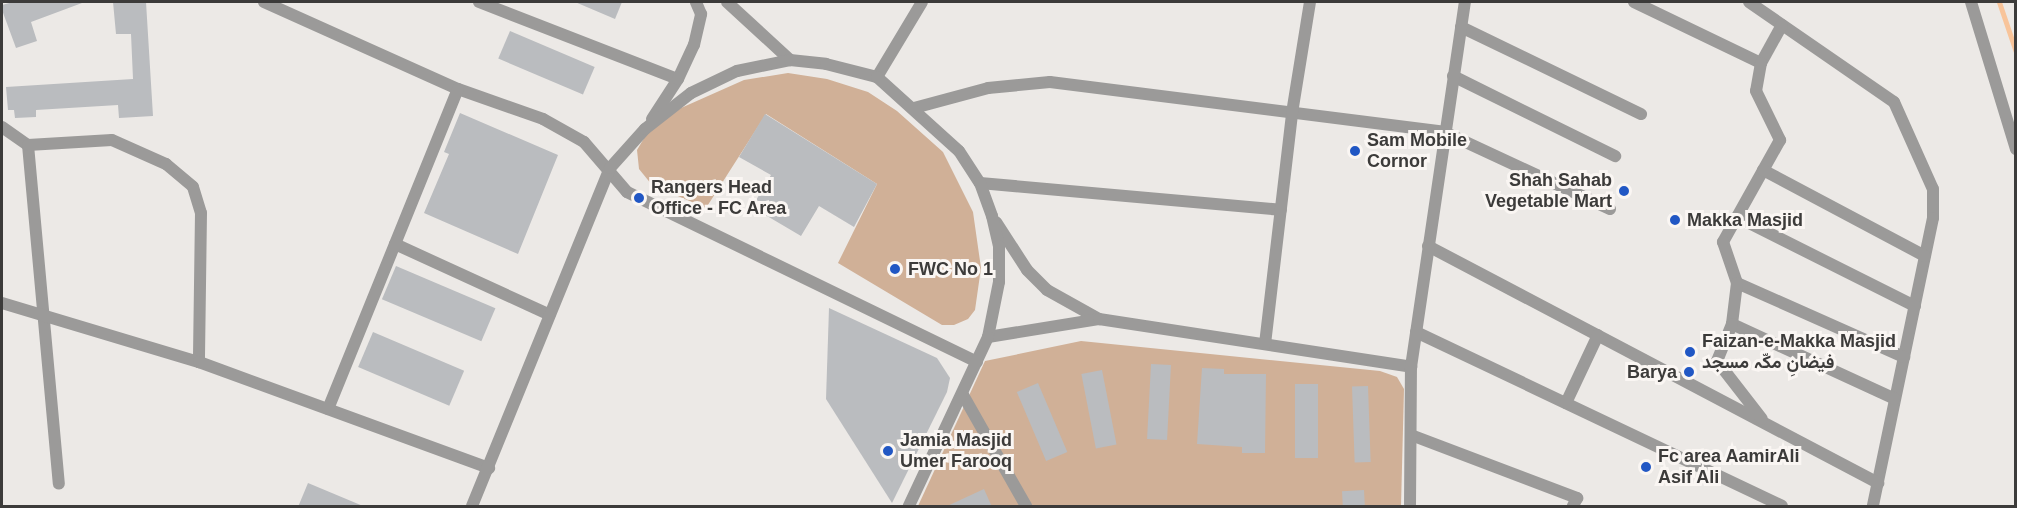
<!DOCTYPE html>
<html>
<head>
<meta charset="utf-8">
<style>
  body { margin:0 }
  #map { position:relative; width:2017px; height:508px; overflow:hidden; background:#ece9e6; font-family:Helvetica,Vazirmatn,sans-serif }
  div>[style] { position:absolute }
  .green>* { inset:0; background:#d0b097 }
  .stream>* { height:5px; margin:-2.5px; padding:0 2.5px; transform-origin:2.5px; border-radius:2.5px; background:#f8c49a }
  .building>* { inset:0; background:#babcbf; transform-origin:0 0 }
  .minor>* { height:12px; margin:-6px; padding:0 6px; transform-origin:6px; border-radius:6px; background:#9b9a99 }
  .dots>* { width:16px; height:16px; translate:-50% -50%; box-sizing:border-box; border:3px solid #faf6f3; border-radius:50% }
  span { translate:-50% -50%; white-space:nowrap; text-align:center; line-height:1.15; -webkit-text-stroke:6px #faf6f3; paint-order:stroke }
  .poi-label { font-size:18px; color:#3c3b3a; font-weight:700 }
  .left { translate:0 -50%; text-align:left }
  .right { translate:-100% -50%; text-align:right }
  .frame { position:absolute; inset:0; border:3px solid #3c3b3a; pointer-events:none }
</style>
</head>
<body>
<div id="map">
  <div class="green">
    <i style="clip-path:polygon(788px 73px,827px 79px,868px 92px,897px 111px,943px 152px,973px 212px,981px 268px,975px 310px,968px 319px,954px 325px,942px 325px,838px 263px,877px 184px,766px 114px,706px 208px,652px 185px,639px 169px,637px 150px,649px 130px,681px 108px,744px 80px)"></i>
    <i style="clip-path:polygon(1081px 341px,1380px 371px,1397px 377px,1404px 389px,1401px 506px,918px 506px,985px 361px)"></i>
  </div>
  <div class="stream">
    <i style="left:1999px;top:2px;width:53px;rotate:71.2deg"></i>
  </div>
  <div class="building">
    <i style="clip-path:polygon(13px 2px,82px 2px,82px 3px,31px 22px,37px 41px,16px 48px,2px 10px,2px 5px)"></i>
    <i style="clip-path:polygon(113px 2px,146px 2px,153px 116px,119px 118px,118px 105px,36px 110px,36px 117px,15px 118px,14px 110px,8px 110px,6px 87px,133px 79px,131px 34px,116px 34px)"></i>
    <i style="clip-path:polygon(575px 2px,622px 2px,615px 19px)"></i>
    <i style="left:510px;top:31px;width:92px;height:30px;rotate:23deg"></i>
    <i style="clip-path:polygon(460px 113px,558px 155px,518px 254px,424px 213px,449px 154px,444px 152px)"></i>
    <i style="clip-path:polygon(765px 114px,877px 184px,854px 227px,819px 206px,801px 236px,752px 207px,771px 175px,739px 157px)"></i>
    <i style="left:396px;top:266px;width:108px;height:36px;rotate:23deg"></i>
    <i style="clip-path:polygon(829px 308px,937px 358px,950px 378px,947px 392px,892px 503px,826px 399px)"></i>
    <i style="left:373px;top:332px;width:99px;height:38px;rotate:23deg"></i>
    <i style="left:1151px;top:364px;width:20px;height:75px;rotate:3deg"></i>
    <i style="clip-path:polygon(1202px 368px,1224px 369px,1224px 374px,1266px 374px,1265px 453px,1242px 453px,1242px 447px,1197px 444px)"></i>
    <i style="left:1102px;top:370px;width:76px;height:21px;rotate:79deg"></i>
    <i style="left:1038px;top:383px;width:75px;height:23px;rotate:67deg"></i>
    <i style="left:1295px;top:384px;width:23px;height:74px"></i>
    <i style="left:1368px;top:386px;width:76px;height:16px;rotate:88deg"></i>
    <i style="clip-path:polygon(308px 483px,363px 506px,363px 507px,298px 507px)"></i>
    <i style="clip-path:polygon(984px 489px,992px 507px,945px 507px)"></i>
    <i style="left:1364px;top:490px;width:17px;height:22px;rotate:87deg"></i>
  </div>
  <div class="minor">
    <i style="left:264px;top:2px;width:213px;rotate:24.2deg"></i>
    <i style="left:458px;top:89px;width:90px;rotate:19.4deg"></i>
    <i style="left:543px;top:119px;width:47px;rotate:29.3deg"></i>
    <i style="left:584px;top:142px;width:66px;rotate:49.3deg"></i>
    <i style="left:627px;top:192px;width:389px;rotate:25.9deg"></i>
    <i style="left:479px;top:2px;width:213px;rotate:21.2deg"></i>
    <i style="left:727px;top:2px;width:86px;rotate:42.6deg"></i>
    <i style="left:1634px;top:2px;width:141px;rotate:25.7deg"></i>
    <i style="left:1749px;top:2px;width:176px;rotate:34.6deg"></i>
    <i style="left:1894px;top:102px;width:95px;rotate:65.9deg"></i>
    <i style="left:1933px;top:189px;width:29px;rotate:90deg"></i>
    <i style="left:1933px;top:218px;width:294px;rotate:101.8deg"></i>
    <i style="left:1971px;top:2px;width:154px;rotate:73deg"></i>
    <i style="left:1782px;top:25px;width:43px;rotate:118.9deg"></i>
    <i style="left:1761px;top:63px;width:28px;rotate:100deg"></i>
    <i style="left:1756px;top:91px;width:55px;rotate:63.9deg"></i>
    <i style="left:1780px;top:140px;width:117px;rotate:119.2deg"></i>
    <i style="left:1723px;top:242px;width:43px;rotate:71.1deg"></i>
    <i style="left:1737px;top:283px;width:183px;rotate:23.9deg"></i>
    <i style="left:1461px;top:27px;width:200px;rotate:25.8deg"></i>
    <i style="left:1453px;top:76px;width:181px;rotate:26.3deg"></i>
    <i style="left:877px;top:77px;width:87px;rotate:-59deg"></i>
    <i style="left:914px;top:108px;width:77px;rotate:-15.1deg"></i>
    <i style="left:988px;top:88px;width:62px;rotate:-5.5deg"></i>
    <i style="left:1050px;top:82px;width:397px;rotate:7.2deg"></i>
    <i style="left:1444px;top:132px;width:183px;rotate:24.9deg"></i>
    <i style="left:652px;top:119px;width:48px;rotate:-57deg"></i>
    <i style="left:678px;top:79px;width:38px;rotate:-65deg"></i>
    <i style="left:694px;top:45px;width:32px;rotate:-77deg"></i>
    <i style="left:701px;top:14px;width:13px;rotate:-113deg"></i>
    <i style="left:2px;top:127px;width:32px;rotate:35deg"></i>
    <i style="left:28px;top:145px;width:340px;rotate:84.8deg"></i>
    <i style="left:28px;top:145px;width:84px;rotate:-3.4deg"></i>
    <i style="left:112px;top:140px;width:59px;rotate:24deg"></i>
    <i style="left:166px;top:164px;width:35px;rotate:40deg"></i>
    <i style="left:193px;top:187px;width:27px;rotate:73deg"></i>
    <i style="left:201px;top:213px;width:149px;rotate:90.8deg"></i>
    <i style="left:1763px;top:170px;width:183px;rotate:28deg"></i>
    <i style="left:980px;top:183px;width:302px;rotate:5.1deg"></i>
    <i style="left:1737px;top:217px;width:199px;rotate:26.6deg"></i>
    <i style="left:996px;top:222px;width:57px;rotate:57.1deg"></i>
    <i style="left:1027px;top:270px;width:28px;rotate:45deg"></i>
    <i style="left:1047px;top:290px;width:60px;rotate:29.1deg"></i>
    <i style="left:395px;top:244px;width:170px;rotate:24.6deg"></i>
    <i style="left:1428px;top:246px;width:509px;rotate:27.77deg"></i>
    <i style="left:1737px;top:283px;width:41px;rotate:97deg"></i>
    <i style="left:1732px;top:324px;width:179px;rotate:24.7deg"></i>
    <i style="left:2px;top:303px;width:206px;rotate:16.7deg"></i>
    <i style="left:199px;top:362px;width:309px;rotate:20.1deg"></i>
    <i style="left:1732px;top:324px;width:40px;rotate:112deg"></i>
    <i style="left:1717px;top:361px;width:73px;rotate:52.2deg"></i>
    <i style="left:1416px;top:332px;width:405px;rotate:25.4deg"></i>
    <i style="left:988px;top:337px;width:112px;rotate:-9.2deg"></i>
    <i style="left:1099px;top:319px;width:316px;rotate:8.7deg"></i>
    <i style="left:1265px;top:344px;width:233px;rotate:-83.3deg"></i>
    <i style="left:1292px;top:113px;width:112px;rotate:-80.8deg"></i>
    <i style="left:963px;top:395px;width:128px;rotate:60.4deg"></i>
    <i style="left:1566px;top:403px;width:75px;rotate:-64.8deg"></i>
    <i style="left:328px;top:409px;width:345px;rotate:-67.9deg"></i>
    <i style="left:1411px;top:435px;width:178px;rotate:20.8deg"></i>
    <i style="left:1577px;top:498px;width:9px;rotate:117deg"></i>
    <i style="left:472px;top:506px;width:365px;rotate:-67.8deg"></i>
    <i style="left:610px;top:168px;width:52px;rotate:-48.1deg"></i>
    <i style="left:645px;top:129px;width:58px;rotate:-38deg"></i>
    <i style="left:691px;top:93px;width:51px;rotate:-25.6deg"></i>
    <i style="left:737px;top:71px;width:54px;rotate:-11.7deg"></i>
    <i style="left:790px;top:60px;width:36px;rotate:6deg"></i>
    <i style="left:826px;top:64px;width:53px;rotate:14.3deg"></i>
    <i style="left:877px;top:77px;width:110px;rotate:42.1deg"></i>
    <i style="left:959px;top:151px;width:38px;rotate:57deg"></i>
    <i style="left:980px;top:183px;width:35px;rotate:70deg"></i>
    <i style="left:992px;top:216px;width:31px;rotate:77deg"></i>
    <i style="left:999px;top:246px;width:36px;rotate:90deg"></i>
    <i style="left:999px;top:282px;width:56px;rotate:101.3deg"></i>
    <i style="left:988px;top:337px;width:187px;rotate:115.1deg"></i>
    <i style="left:1410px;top:506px;width:139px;rotate:-89.6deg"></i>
    <i style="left:1411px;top:367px;width:369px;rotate:-81.6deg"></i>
  </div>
  <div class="dots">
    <i style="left:1355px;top:151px;background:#2157c4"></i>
    <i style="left:1624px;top:191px;background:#2157c4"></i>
    <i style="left:639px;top:198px;background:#2157c4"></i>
    <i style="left:1675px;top:220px;background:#2157c4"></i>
    <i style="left:895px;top:269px;background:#2157c4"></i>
    <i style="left:1690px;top:352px;background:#2157c4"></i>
    <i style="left:1689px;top:372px;background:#2157c4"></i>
    <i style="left:888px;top:451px;background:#2157c4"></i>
    <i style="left:1646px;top:467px;background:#2157c4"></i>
  </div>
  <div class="poi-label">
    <span class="left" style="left:1367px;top:151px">Sam Mobile<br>Cornor</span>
    <span class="right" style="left:1612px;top:191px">Shah Sahab<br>Vegetable Mart</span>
    <span class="left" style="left:651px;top:198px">Rangers Head<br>Office - FC Area</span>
    <span class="left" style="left:1687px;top:220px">Makka Masjid</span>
    <span class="left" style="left:908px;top:269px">FWC No 1</span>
    <span class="left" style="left:1702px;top:352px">Faizan-e-Makka Masjid<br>فیضانِ مکّہ مسجد</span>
    <span class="right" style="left:1677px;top:372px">Barya</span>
    <span class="left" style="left:900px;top:451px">Jamia Masjid<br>Umer Farooq</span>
    <span class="left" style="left:1658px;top:467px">Fc area AamirAli<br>Asif Ali</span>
  </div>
  <div class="frame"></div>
</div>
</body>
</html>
